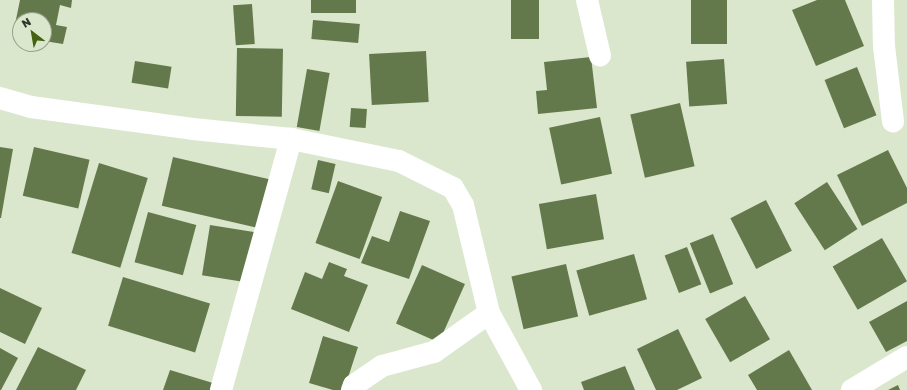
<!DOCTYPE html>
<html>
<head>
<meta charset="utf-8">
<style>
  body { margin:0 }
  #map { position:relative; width:907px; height:390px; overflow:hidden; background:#dbe7cd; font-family:"Golos Text",sans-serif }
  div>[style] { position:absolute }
  .building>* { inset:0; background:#64794b; transform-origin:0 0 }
  .minor>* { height:22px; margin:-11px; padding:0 11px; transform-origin:11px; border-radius:11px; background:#fff }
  span { translate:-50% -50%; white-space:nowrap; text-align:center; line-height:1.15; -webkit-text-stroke:4px #dbe7cd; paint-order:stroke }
  .north { position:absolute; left:12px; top:12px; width:40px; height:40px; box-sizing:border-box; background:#dbe7cd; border:1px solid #97a08c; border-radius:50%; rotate:329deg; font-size:11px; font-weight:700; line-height:16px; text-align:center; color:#30352b }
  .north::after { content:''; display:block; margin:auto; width:14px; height:18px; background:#456213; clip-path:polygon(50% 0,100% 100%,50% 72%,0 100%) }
</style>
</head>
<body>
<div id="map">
  <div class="building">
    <i style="clip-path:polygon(20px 0,72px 0,71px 8px,60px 5px,56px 25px,67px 27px,63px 44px,44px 41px,44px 20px,20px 20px,20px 36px,13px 34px)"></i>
    <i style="left:311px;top:0;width:45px;height:13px"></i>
    <i style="left:511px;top:0;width:28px;height:39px"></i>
    <i style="left:691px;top:0;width:36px;height:44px"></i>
    <i style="clip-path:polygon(817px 0,845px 0,864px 46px,816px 66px,792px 10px)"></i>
    <i style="left:252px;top:4px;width:40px;height:19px;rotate:86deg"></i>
    <i style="left:313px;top:20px;width:47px;height:19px;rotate:5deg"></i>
    <i style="left:237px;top:48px;width:46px;height:68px;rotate:1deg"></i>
    <i style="left:426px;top:51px;width:51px;height:57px;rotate:87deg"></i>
    <i style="clip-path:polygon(591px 57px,597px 108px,538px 114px,536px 91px,547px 90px,544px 62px)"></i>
    <i style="left:724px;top:59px;width:45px;height:38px;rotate:86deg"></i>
    <i style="left:135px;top:61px;width:37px;height:22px;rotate:9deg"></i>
    <i style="left:857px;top:67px;width:52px;height:35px;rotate:68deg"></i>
    <i style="left:307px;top:69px;width:23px;height:59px;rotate:10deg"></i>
    <i style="left:680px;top:103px;width:65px;height:51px;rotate:77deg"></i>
    <i style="left:351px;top:108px;width:16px;height:19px;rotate:4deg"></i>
    <i style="left:600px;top:117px;width:58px;height:52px;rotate:78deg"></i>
    <i style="clip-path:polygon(0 147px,13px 149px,1px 218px,0 218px)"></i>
    <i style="left:34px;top:147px;width:57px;height:50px;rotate:13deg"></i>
    <i style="clip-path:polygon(888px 150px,907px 188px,907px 203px,862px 226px,837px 175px)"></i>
    <i style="left:173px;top:157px;width:99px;height:50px;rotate:13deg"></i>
    <i style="left:318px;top:160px;width:18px;height:30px;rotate:13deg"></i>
    <i style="left:99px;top:163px;width:51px;height:94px;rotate:17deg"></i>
    <i style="left:338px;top:181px;width:47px;height:66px;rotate:20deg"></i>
    <i style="left:827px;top:182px;width:56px;height:39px;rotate:57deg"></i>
    <i style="left:596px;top:194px;width:46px;height:58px;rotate:80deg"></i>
    <i style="left:766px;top:200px;width:57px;height:40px;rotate:63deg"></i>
    <i style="clip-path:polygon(400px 211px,430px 221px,409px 279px,361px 263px,372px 236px,389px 242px)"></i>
    <i style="left:148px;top:212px;width:50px;height:52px;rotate:15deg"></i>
    <i style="left:210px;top:225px;width:46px;height:51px;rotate:9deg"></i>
    <i style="left:713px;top:234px;width:54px;height:25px;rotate:68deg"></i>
    <i style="left:882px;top:238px;width:50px;height:57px;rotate:60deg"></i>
    <i style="left:687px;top:247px;width:40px;height:24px;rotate:69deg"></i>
    <i style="left:634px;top:254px;width:47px;height:60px;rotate:74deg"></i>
    <i style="clip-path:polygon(329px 262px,347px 269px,344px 276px,368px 285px,349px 332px,291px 309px,305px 272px,322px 279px)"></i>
    <i style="left:566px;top:264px;width:54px;height:56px;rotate:77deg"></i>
    <i style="left:422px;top:265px;width:47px;height:64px;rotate:24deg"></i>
    <i style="left:123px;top:277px;width:91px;height:51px;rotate:17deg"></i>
    <i style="clip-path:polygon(0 288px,42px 308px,25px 344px,0 332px)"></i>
    <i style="left:745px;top:296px;width:50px;height:46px;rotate:60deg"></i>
    <i style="clip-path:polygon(907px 301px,907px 341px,886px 352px,869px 322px)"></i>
    <i style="clip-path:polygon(678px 329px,702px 378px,677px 390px,656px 390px,637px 349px)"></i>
    <i style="clip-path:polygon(323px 336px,358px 347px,344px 390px,333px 390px,309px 383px)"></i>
    <i style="clip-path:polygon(38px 347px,86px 370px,76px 390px,16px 390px)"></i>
    <i style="clip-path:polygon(0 348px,18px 358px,1px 390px,0 390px)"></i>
    <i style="clip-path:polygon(789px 350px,812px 390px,757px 390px,748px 375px)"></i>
    <i style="clip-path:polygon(625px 366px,635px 390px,584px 390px,581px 382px)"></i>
    <i style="clip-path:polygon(170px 370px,213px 383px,211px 390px,163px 390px)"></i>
    <i style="clip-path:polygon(898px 385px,900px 390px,888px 390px)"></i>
  </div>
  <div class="minor">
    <i style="left:587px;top:0;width:57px;rotate:76.9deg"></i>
    <i style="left:883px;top:0;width:46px;rotate:88.8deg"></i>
    <i style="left:884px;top:46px;width:76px;rotate:83.2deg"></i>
    <i style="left:0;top:98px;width:32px;rotate:16deg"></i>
    <i style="left:31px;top:107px;width:163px;rotate:7.7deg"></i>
    <i style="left:193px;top:129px;width:99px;rotate:5.8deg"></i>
    <i style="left:291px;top:139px;width:110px;rotate:11.5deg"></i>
    <i style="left:399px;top:161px;width:60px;rotate:26.6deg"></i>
    <i style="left:453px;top:188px;width:20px;rotate:60deg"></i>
    <i style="left:463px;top:205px;width:111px;rotate:76.5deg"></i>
    <i style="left:489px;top:313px;width:88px;rotate:61.4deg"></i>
    <i style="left:221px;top:390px;width:261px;rotate:-74.4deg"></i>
    <i style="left:352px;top:390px;width:5px;rotate:-68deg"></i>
    <i style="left:354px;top:385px;width:34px;rotate:-34deg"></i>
    <i style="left:382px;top:366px;width:54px;rotate:-15.1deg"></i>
    <i style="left:434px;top:352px;width:67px;rotate:-35.3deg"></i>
    <i style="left:852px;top:390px;width:64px;rotate:-31deg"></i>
  </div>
  <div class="north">N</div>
</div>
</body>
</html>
